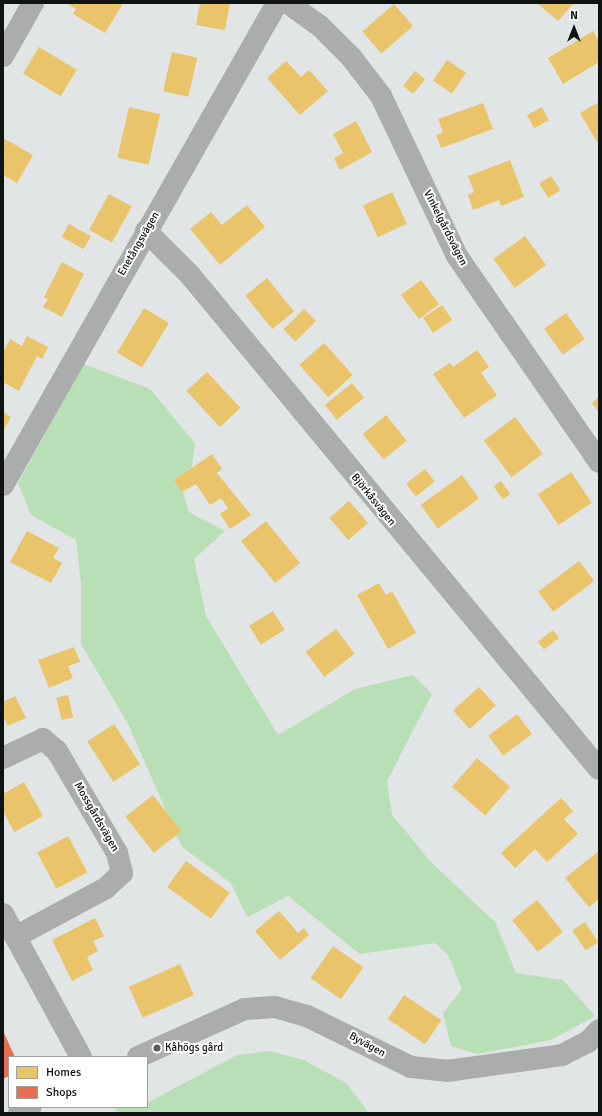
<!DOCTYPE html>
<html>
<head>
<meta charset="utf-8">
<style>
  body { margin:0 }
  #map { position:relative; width:602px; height:1116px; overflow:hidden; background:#e1e5e5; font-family:Signika,sans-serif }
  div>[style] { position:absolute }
  .green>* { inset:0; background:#b9dfb7 }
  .homes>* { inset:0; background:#e9c46a; transform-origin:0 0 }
  .shops>* { inset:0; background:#e76f51 }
  .minor>* { height:22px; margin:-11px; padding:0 11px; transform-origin:11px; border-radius:11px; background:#abacac }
  .dots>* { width:11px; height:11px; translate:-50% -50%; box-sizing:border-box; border:2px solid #fff; border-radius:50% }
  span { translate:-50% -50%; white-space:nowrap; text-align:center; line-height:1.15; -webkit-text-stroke:4px #fff; paint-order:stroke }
  .street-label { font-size:11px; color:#101313 }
  .poi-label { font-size:11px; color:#101313 }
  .left { translate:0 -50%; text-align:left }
  .frame { position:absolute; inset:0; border:4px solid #101313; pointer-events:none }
  .legend { position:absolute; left:8px; top:1056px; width:140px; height:52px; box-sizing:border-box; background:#fff; border:1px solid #9fa1a1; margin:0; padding:5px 7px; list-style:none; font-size:12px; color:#101313 }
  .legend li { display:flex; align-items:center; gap:8px; height:20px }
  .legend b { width:20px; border:1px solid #9fa1a1 }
  .north { position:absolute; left:554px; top:8px; width:40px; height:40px; -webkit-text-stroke:3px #fff; paint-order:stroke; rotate:0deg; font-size:11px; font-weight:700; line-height:16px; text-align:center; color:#101313 }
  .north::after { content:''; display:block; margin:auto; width:14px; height:18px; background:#101313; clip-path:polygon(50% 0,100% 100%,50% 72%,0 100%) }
</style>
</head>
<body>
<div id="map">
  <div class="green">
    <i style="clip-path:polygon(84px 364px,150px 389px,195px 443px,192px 466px,180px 483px,189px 512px,225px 531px,194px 559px,206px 616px,278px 735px,355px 689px,413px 675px,432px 694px,387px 781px,392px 815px,431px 862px,495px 922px,516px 973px,563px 980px,595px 1016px,551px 1040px,477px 1054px,451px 1046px,443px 1013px,462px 989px,448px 955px,435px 943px,360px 954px,288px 896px,247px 917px,231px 883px,182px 847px,128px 724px,81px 644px,81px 583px,76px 540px,31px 515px,18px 483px)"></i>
    <i style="clip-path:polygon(270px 1051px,304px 1060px,346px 1083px,369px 1113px,118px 1113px,114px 1107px,147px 1107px,147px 1103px,237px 1055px)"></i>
  </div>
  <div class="homes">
    <i style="clip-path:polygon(66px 3px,119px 3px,122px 5px,105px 33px,73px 14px,76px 9px)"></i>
    <i style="clip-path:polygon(200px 3px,230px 3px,225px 30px,196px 25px)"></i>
    <i style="clip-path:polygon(537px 3px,574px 3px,558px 21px)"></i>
    <i style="left:394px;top:4px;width:29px;height:42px;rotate:49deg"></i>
    <i style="clip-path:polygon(593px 31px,599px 41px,599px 62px,563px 84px,548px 58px)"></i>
    <i style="left:39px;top:47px;width:44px;height:31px;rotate:31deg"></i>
    <i style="left:172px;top:52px;width:26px;height:40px;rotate:13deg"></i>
    <i style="left:447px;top:60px;width:23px;height:25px;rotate:34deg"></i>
    <i style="clip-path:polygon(286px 61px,301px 77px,309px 70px,328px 91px,300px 115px,267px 78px)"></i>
    <i style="left:415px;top:71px;width:13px;height:19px;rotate:39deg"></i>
    <i style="clip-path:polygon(599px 102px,599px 141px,597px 142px,580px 113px)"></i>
    <i style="clip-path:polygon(483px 103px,493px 129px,441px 148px,436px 135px,443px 132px,438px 119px)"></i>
    <i style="left:129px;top:107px;width:32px;height:52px;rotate:13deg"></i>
    <i style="left:542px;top:107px;width:15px;height:17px;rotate:62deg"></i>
    <i style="clip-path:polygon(356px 121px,372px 152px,340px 170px,334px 158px,343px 153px,333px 134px)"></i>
    <i style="clip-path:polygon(3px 138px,33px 155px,17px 183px,3px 175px)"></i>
    <i style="clip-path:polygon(510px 160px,524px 197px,501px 206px,499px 200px,473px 210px,468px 195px,474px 192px,468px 176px)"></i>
    <i style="left:551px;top:176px;width:17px;height:14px;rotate:57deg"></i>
    <i style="left:392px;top:192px;width:35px;height:32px;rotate:65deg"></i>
    <i style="left:109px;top:194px;width:26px;height:41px;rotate:29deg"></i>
    <i style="clip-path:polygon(247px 205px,265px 227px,220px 265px,190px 229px,211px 212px,222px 225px)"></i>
    <i style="left:69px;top:224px;width:25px;height:15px;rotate:29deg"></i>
    <i style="left:525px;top:236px;width:36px;height:39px;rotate:54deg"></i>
    <i style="clip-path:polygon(62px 262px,84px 274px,62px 317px,43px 307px,48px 299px,44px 297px)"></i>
    <i style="left:267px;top:278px;width:43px;height:28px;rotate:51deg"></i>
    <i style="left:421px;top:280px;width:30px;height:25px;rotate:53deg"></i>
    <i style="left:442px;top:305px;width:18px;height:23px;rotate:56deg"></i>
    <i style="left:144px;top:308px;width:29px;height:52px;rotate:31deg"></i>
    <i style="left:304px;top:309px;width:17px;height:29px;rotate:45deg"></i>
    <i style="left:566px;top:313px;width:32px;height:27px;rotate:54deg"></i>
    <i style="clip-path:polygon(27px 336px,48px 347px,42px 359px,37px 356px,19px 391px,3px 382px,3px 352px,10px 339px,22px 346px)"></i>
    <i style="left:324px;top:343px;width:43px;height:33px;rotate:48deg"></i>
    <i style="clip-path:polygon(477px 350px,489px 367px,481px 373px,497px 395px,464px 418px,433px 374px,450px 363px,453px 367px)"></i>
    <i style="left:207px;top:372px;width:49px;height:28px;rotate:47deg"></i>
    <i style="left:352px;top:383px;width:19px;height:35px;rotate:51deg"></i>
    <i style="clip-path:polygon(599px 397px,599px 413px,592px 403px)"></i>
    <i style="clip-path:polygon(3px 412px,11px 417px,3px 431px)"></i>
    <i style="left:386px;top:415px;width:33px;height:30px;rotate:51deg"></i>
    <i style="left:515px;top:417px;width:46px;height:39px;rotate:53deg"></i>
    <i style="clip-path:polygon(212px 454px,222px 469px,217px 473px,251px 515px,230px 529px,220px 514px,228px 508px,221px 498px,210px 505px,196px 484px,182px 492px,174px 480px)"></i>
    <i style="left:425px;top:469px;width:16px;height:24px;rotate:52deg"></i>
    <i style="left:571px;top:472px;width:37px;height:40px;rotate:56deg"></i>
    <i style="left:462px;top:475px;width:29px;height:51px;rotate:54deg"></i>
    <i style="left:501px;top:481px;width:16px;height:9px;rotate:55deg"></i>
    <i style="left:349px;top:501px;width:29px;height:26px;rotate:49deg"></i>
    <i style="left:266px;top:521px;width:54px;height:32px;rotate:51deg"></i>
    <i style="clip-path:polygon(27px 531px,59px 548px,53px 558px,62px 563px,51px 583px,10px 562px)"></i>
    <i style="left:579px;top:561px;width:25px;height:51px;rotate:53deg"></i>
    <i style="clip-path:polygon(379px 583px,386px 595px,392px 591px,416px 633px,388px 649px,357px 595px)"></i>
    <i style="left:273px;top:611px;width:22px;height:28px;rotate:58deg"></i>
    <i style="left:336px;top:629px;width:31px;height:38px;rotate:53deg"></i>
    <i style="left:553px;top:630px;width:10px;height:19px;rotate:53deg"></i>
    <i style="clip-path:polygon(74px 647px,80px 662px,68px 666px,73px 678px,49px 688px,38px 660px)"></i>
    <i style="left:479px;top:687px;width:25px;height:35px;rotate:48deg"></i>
    <i style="left:68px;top:695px;width:23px;height:12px;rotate:77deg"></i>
    <i style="clip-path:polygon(15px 696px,26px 718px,8px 726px,3px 716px,3px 702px)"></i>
    <i style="left:517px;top:714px;width:25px;height:36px;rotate:53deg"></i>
    <i style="left:114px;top:724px;width:48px;height:32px;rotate:57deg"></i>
    <i style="left:477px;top:758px;width:44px;height:38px;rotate:41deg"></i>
    <i style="clip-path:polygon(24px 782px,43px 816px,14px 832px,3px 811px,3px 794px)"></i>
    <i style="left:153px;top:795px;width:46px;height:35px;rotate:52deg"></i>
    <i style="clip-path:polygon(561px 798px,573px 811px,564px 819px,578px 834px,547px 862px,535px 849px,515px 868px,501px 853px)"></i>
    <i style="left:68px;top:836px;width:41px;height:35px;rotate:62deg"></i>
    <i style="clip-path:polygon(599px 851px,599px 899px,589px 907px,565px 878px)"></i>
    <i style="left:186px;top:861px;width:54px;height:32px;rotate:36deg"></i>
    <i style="left:537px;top:900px;width:41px;height:32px;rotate:51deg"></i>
    <i style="clip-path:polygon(279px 911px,298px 933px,304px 928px,309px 935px,280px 960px,255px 931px)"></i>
    <i style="clip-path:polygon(95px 918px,104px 936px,93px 941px,98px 951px,87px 957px,93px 970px,72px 981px,52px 940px)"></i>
    <i style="left:585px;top:922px;width:24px;height:15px;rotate:57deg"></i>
    <i style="left:333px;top:946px;width:37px;height:39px;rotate:35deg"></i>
    <i style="left:180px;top:964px;width:34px;height:56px;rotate:66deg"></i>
    <i style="left:404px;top:995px;width:45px;height:29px;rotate:34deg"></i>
  </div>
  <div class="shops">
    <i style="clip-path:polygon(3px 1031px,15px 1057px,9px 1057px,9px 1076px,3px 1079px)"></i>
  </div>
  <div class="minor">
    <i style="left:288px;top:3px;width:39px;rotate:36deg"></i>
    <i style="left:320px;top:26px;width:44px;rotate:45deg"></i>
    <i style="left:351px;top:57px;width:49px;rotate:52.4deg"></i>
    <i style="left:381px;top:96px;width:177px;rotate:64.6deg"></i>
    <i style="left:457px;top:256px;width:250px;rotate:55.4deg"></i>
    <i style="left:3px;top:56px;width:61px;rotate:-60.5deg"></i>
    <i style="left:146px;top:231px;width:62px;rotate:45deg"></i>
    <i style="left:190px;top:275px;width:641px;rotate:50.38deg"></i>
    <i style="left:3px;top:485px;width:554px;rotate:-60.38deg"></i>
    <i style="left:3px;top:758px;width:44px;rotate:-25.4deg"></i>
    <i style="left:43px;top:739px;width:18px;rotate:41deg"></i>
    <i style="left:57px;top:751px;width:118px;rotate:59.5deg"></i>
    <i style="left:117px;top:853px;width:21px;rotate:76deg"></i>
    <i style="left:122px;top:873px;width:22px;rotate:137deg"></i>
    <i style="left:106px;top:888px;width:103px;rotate:151.7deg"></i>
    <i style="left:3px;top:914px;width:163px;rotate:61.4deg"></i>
    <i style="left:138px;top:1057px;width:117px;rotate:-24.2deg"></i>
    <i style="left:245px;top:1009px;width:30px;rotate:-4deg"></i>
    <i style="left:275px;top:1007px;width:33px;rotate:16deg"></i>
    <i style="left:307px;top:1016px;width:116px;rotate:26.1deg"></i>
    <i style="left:411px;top:1067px;width:36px;rotate:6deg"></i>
    <i style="left:447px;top:1071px;width:116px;rotate:-7.9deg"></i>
    <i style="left:562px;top:1055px;width:29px;rotate:-27deg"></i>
    <i style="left:588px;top:1042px;width:16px;rotate:-47deg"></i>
    <i style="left:19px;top:1113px;width:13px;rotate:-27deg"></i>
  </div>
  <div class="dots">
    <i style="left:157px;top:1048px;background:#595c5c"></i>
  </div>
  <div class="street-label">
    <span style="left:445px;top:228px;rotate:63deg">Vinkelgårdsvägen</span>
    <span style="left:139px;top:244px;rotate:-60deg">Enetångsvägen</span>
    <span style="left:373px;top:500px;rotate:51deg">Björkåsvägen</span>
    <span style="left:96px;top:817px;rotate:60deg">Mossgårdsvägen</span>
    <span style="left:367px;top:1045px;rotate:29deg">Byvägen</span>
  </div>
  <div class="poi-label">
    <span class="left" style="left:165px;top:1048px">Kåhögs gård</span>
  </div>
  <div class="frame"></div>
  <ul class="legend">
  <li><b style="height:11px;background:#e9c46a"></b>Homes</li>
  <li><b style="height:11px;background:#e76f51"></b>Shops</li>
  </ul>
  <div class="north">N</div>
</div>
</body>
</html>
